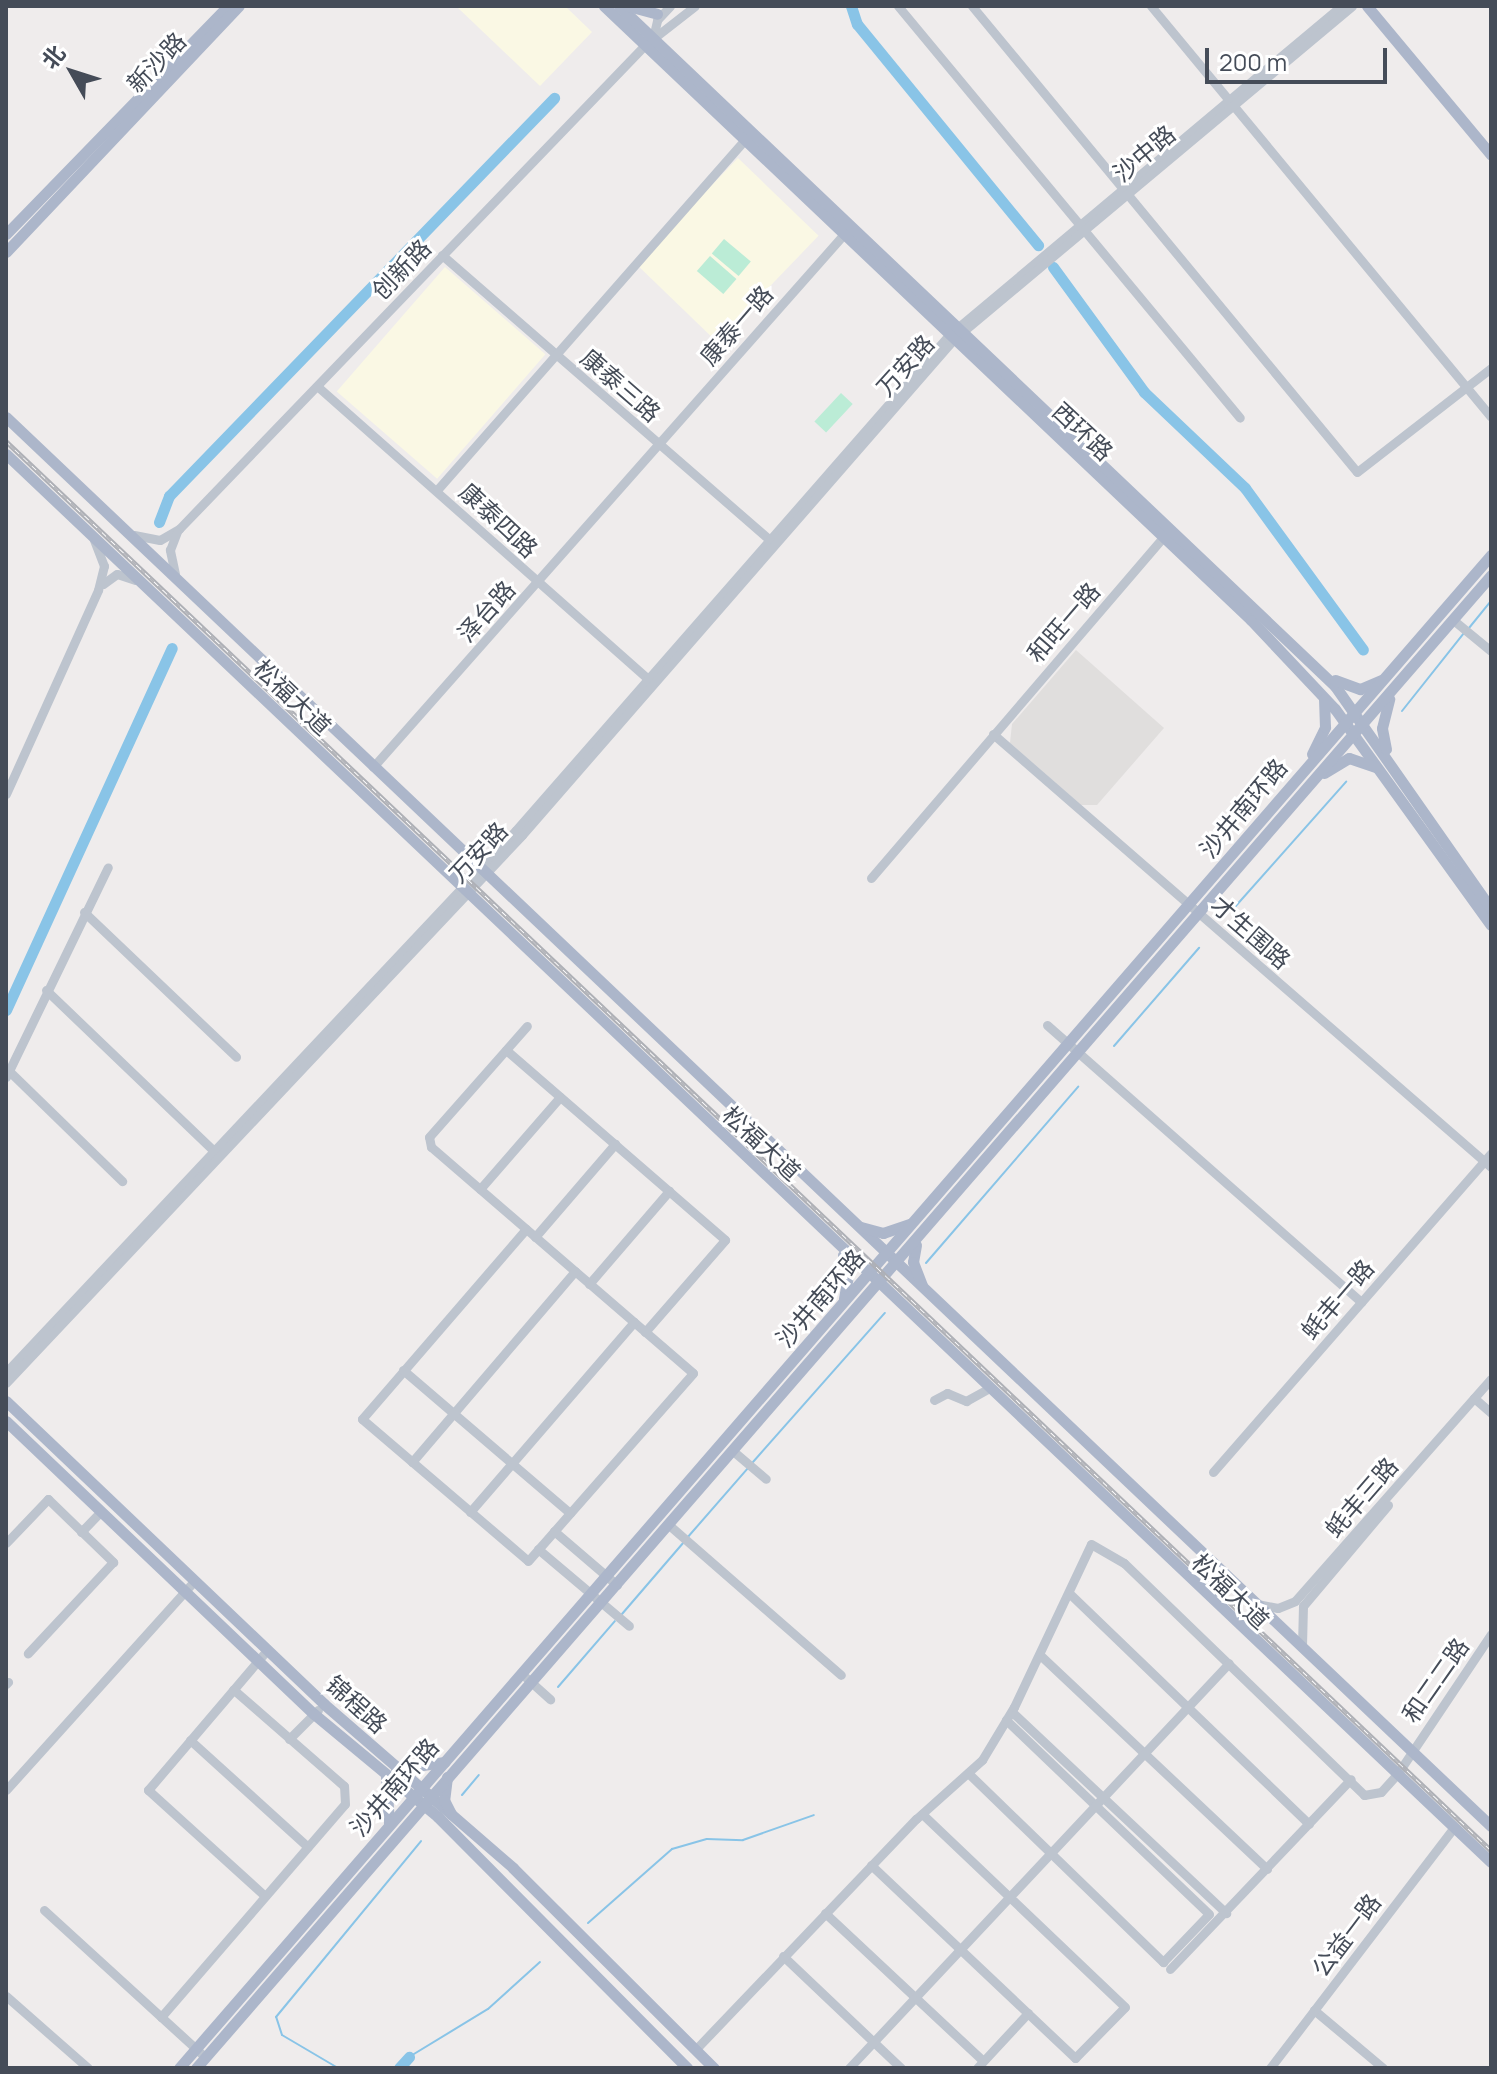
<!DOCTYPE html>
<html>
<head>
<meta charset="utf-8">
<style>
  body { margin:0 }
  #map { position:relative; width:1497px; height:2074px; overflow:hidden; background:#efecec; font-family:Manrope,"Noto Sans SC",sans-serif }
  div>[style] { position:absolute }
  .commercial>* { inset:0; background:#faf8e4; transform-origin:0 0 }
  .education>* { inset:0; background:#e0dedd }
  .green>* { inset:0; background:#bbecd6; transform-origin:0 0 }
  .stream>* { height:2px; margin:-1px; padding:0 1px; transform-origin:1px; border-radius:1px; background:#89c4e7 }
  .river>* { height:11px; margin:-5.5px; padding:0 5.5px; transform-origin:5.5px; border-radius:5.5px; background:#89c4e7 }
  .minor>* { height:9px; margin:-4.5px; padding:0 4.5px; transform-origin:4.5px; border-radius:4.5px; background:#bdc4ce }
  .major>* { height:11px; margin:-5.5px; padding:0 5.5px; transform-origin:5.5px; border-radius:5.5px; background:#acb6ca }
  .rail>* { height:5px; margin-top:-2.5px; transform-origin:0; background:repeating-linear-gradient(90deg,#fff 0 6px,#aeb0b6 0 12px); box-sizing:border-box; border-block:2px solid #aeb0b6 }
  span { translate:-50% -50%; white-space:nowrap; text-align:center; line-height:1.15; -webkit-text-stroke:6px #fff; paint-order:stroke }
  .street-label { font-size:24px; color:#454c58 }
  .frame { position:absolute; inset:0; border:8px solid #454c58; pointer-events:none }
  .north { position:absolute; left:32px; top:32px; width:80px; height:80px; -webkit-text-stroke:6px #fff; paint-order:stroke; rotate:309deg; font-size:22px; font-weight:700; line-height:32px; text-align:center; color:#454c58 }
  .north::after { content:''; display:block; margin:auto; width:28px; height:36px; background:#454c58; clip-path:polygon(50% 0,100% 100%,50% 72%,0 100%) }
  .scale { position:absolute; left:1205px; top:48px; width:182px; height:36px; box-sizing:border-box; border:4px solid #454c58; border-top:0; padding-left:10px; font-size:24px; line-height:28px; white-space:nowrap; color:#454c58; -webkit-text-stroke:6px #fff; paint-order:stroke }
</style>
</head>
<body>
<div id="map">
  <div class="commercial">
    <i style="clip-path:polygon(456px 6px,565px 6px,592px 32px,540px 86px)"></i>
    <i style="left:738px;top:158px;width:112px;height:147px;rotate:44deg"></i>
    <i style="left:445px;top:267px;width:133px;height:165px;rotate:41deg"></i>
  </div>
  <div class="education">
    <i style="clip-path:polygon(1076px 650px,1164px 728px,1097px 805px,1081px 805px,1010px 743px,1012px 724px)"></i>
  </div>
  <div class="green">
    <i style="left:724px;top:239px;width:35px;height:19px;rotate:40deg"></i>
    <i style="left:710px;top:256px;width:35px;height:20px;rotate:41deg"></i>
    <i style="left:841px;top:393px;width:16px;height:39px;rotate:43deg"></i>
  </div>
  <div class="stream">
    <i style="left:1469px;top:628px;width:35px;rotate:-51deg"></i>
    <i style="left:1402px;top:711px;width:100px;rotate:-51.5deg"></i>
    <i style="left:1234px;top:908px;width:169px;rotate:-48.4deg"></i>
    <i style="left:1114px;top:1046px;width:130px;rotate:-49.1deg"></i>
    <i style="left:926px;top:1263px;width:233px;rotate:-49.2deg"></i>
    <i style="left:753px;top:1462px;width:199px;rotate:-48.5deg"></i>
    <i style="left:687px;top:1538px;width:94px;rotate:-48.9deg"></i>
    <i style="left:622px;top:1614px;width:94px;rotate:-49.3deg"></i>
    <i style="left:558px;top:1687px;width:87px;rotate:-49.2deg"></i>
    <i style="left:462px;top:1795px;width:26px;rotate:-50deg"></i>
    <i style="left:588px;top:1923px;width:112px;rotate:-41.4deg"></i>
    <i style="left:672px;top:1849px;width:36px;rotate:-16deg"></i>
    <i style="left:707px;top:1839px;width:36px;rotate:2deg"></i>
    <i style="left:743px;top:1840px;width:75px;rotate:-19.4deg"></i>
    <i style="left:409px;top:2057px;width:92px;rotate:-31.3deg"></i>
    <i style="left:488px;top:2009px;width:70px;rotate:-42.1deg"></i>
    <i style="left:338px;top:2068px;width:65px;rotate:-149.5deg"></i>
    <i style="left:282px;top:2035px;width:19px;rotate:-108deg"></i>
    <i style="left:276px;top:2017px;width:228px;rotate:-50.5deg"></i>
  </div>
  <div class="river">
    <i style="left:851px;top:6px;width:19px;rotate:72deg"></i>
    <i style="left:857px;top:24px;width:286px;rotate:50.7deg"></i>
    <i style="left:1053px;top:267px;width:155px;rotate:53.9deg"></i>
    <i style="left:1144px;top:392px;width:139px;rotate:43.5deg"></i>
    <i style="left:1245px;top:488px;width:200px;rotate:53.9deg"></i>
    <i style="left:159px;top:522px;width:28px;rotate:-69deg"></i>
    <i style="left:169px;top:496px;width:554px;rotate:-45.95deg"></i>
    <i style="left:6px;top:1010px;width:398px;rotate:-65.4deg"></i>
    <i style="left:399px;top:2068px;width:15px;rotate:-48deg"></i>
  </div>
  <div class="minor">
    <i style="left:898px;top:6px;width:535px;rotate:50.3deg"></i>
    <i style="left:972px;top:6px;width:604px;rotate:50.44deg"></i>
    <i style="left:1357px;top:472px;width:170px;rotate:-37.8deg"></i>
    <i style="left:1151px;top:6px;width:533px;rotate:50.4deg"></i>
    <i style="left:653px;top:38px;width:18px;rotate:-77deg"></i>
    <i style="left:657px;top:20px;width:19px;rotate:-47deg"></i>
    <i style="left:442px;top:255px;width:437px;rotate:41deg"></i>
    <i style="left:317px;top:386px;width:446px;rotate:41.5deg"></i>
    <i style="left:437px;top:490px;width:467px;rotate:-48.7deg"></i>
    <i style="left:134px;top:535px;width:26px;rotate:11deg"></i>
    <i style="left:160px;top:540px;width:22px;rotate:-30deg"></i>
    <i style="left:179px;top:529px;width:672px;rotate:-46.09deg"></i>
    <i style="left:645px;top:45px;width:63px;rotate:-38deg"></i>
    <i style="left:175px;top:574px;width:25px;rotate:-102deg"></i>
    <i style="left:170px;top:550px;width:19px;rotate:-69deg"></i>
    <i style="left:103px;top:584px;width:17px;rotate:-36deg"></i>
    <i style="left:117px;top:574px;width:19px;rotate:18deg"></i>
    <i style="left:1452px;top:619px;width:50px;rotate:39.4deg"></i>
    <i style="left:993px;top:734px;width:660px;rotate:41.01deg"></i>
    <i style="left:373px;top:767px;width:711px;rotate:-48.53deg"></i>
    <i style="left:6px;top:794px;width:224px;rotate:-65.7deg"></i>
    <i style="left:98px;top:590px;width:25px;rotate:-76deg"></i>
    <i style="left:104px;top:566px;width:28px;rotate:-111deg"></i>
    <i style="left:871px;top:878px;width:449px;rotate:-49.4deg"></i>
    <i style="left:84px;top:912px;width:210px;rotate:43.6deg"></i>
    <i style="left:46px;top:990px;width:237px;rotate:43.8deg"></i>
    <i style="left:1047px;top:1025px;width:419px;rotate:41.4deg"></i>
    <i style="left:506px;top:1050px;width:290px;rotate:40.9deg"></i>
    <i style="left:725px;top:1240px;width:122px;rotate:131deg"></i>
    <i style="left:9px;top:1071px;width:158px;rotate:44.2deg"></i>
    <i style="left:6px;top:1077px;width:233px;rotate:-64.1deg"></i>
    <i style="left:480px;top:1189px;width:122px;rotate:-49deg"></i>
    <i style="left:526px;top:1229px;width:251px;rotate:130.8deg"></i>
    <i style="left:362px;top:1419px;width:218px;rotate:40.5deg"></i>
    <i style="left:528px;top:1561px;width:250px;rotate:-48.7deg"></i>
    <i style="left:693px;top:1373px;width:346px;rotate:-139.2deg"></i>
    <i style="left:431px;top:1147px;width:10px;rotate:-101deg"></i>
    <i style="left:429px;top:1137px;width:148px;rotate:-48.6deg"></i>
    <i style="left:535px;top:1237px;width:123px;rotate:-49.3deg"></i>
    <i style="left:589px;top:1284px;width:123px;rotate:-49.3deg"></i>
    <i style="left:403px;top:1370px;width:220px;rotate:40.6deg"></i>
    <i style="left:6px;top:1372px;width:744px;rotate:-46.74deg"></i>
    <i style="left:516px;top:830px;width:658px;rotate:-48.82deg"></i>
    <i style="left:949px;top:335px;width:512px;rotate:-40.01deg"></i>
    <i style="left:6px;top:1383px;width:753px;rotate:-46.72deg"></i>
    <i style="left:522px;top:835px;width:658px;rotate:-48.95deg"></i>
    <i style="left:954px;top:339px;width:519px;rotate:-39.92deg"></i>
    <i style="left:1474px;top:1398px;width:23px;rotate:41deg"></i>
    <i style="left:934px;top:1400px;width:15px;rotate:-28deg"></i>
    <i style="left:947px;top:1393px;width:21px;rotate:23deg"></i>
    <i style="left:966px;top:1401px;width:25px;rotate:-29deg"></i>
    <i style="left:733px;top:1451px;width:43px;rotate:40.3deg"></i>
    <i style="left:412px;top:1462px;width:251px;rotate:-49.5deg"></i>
    <i style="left:1213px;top:1472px;width:423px;rotate:-48.9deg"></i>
    <i style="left:470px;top:1512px;width:251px;rotate:-49.2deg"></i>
    <i style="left:669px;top:1525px;width:228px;rotate:41.1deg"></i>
    <i style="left:554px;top:1531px;width:83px;rotate:40.6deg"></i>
    <i style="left:81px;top:1532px;width:29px;rotate:-46deg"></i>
    <i style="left:6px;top:1543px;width:61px;rotate:-46.3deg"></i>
    <i style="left:48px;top:1499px;width:91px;rotate:44.1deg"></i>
    <i style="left:113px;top:1562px;width:125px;rotate:133deg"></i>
    <i style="left:538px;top:1549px;width:119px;rotate:40.2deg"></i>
    <i style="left:1069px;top:1593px;width:333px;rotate:43.9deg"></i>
    <i style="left:1257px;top:1604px;width:21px;rotate:11deg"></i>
    <i style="left:1278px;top:1608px;width:18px;rotate:-22deg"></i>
    <i style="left:1295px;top:1601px;width:296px;rotate:-48.6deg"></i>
    <i style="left:1302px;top:1646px;width:40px;rotate:-88.6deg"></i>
    <i style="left:1303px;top:1606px;width:132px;rotate:-49.9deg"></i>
    <i style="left:1040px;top:1655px;width:312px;rotate:43.3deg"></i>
    <i style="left:522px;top:1674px;width:38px;rotate:42deg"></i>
    <i style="left:6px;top:1684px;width:3px;rotate:-45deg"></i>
    <i style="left:1012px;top:1712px;width:294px;rotate:43.2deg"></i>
    <i style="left:289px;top:1739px;width:41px;rotate:-45deg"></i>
    <i style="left:190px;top:1740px;width:159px;rotate:42.2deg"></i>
    <i style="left:968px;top:1773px;width:272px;rotate:44.1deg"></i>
    <i style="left:1163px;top:1962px;width:66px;rotate:-46.2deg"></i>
    <i style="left:1209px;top:1914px;width:281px;rotate:-136.3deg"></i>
    <i style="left:6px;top:1790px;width:281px;rotate:-48deg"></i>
    <i style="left:871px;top:1865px;width:281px;rotate:43.4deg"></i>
    <i style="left:1075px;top:2058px;width:71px;rotate:-45.6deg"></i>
    <i style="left:1125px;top:2007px;width:280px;rotate:-136.4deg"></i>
    <i style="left:265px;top:1896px;width:158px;rotate:-137.8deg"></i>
    <i style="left:148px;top:1790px;width:184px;rotate:-49.6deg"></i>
    <i style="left:44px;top:1910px;width:218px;rotate:42.4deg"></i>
    <i style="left:825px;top:1913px;width:216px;rotate:43.1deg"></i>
    <i style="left:783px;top:1956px;width:163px;rotate:43.5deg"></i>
    <i style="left:1170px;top:1969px;width:262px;rotate:-46.4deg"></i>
    <i style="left:6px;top:1996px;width:109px;rotate:41.3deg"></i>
    <i style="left:1314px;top:2010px;width:90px;rotate:40deg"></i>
    <i style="left:161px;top:2017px;width:281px;rotate:-49.2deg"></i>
    <i style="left:345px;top:1804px;width:18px;rotate:-93deg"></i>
    <i style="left:344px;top:1786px;width:147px;rotate:-138.9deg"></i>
    <i style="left:695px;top:2050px;width:320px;rotate:-46.3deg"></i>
    <i style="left:916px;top:1819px;width:89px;rotate:-41.8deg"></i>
    <i style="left:982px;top:1760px;width:62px;rotate:-58.9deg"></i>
    <i style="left:1014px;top:1707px;width:180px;rotate:-64.7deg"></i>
    <i style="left:1091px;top:1544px;width:38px;rotate:30deg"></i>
    <i style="left:1124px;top:1563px;width:334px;rotate:44deg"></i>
    <i style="left:1364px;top:1795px;width:17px;rotate:-10deg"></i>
    <i style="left:1381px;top:1792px;width:25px;rotate:-48deg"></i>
    <i style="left:1398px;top:1773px;width:167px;rotate:-56.2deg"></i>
    <i style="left:849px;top:2068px;width:555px;rotate:-46.82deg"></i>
    <i style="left:977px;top:2068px;width:75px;rotate:-47.2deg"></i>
    <i style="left:1270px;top:2068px;width:303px;rotate:-52.6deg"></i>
  </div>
  <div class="major">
    <i style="left:604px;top:6px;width:892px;rotate:43.5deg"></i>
    <i style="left:1251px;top:620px;width:122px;rotate:46.7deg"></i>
    <i style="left:1335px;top:709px;width:266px;rotate:54.2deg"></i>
    <i style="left:619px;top:6px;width:987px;rotate:43.52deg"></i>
    <i style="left:1335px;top:686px;width:272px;rotate:55deg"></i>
    <i style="left:628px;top:6px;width:30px;rotate:15deg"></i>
    <i style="left:1367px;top:6px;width:194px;rotate:50.2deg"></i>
    <i style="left:6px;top:234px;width:318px;rotate:-45.8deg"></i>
    <i style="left:6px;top:252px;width:339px;rotate:-46.6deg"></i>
    <i style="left:6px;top:417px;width:2047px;rotate:43.5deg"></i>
    <i style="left:6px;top:454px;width:2046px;rotate:43.48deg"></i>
    <i style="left:1335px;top:680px;width:27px;rotate:20deg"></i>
    <i style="left:1360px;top:689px;width:23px;rotate:-23deg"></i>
    <i style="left:1386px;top:749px;width:21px;rotate:-101deg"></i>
    <i style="left:1382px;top:728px;width:30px;rotate:-76deg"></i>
    <i style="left:1312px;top:754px;width:30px;rotate:-64deg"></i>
    <i style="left:1325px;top:727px;width:28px;rotate:-92deg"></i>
    <i style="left:1324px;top:773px;width:29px;rotate:-31deg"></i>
    <i style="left:1349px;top:758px;width:28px;rotate:19deg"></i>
    <i style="left:861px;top:1227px;width:23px;rotate:15deg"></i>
    <i style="left:883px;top:1233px;width:28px;rotate:-19deg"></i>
    <i style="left:916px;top:1245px;width:17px;rotate:100deg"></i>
    <i style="left:913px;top:1262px;width:25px;rotate:69deg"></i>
    <i style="left:843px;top:1255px;width:16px;rotate:68deg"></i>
    <i style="left:849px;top:1270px;width:29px;rotate:100deg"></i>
    <i style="left:6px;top:1401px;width:439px;rotate:43.6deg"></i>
    <i style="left:324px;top:1704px;width:250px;rotate:40.9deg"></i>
    <i style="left:513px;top:1868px;width:284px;rotate:44.9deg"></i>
    <i style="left:6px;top:1421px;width:425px;rotate:43.6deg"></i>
    <i style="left:314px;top:1714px;width:161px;rotate:39.7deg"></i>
    <i style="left:438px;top:1817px;width:354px;rotate:45.2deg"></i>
    <i style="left:396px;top:1769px;width:49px;rotate:-8.3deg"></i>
    <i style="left:386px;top:1777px;width:46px;rotate:86.3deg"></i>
    <i style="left:447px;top:1777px;width:23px;rotate:97deg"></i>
    <i style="left:444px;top:1800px;width:16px;rotate:63deg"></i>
    <i style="left:179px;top:2068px;width:2003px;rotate:-49.07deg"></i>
    <i style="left:196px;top:2068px;width:1976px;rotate:-49.06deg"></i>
  </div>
  <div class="rail">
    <i style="left:6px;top:441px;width:2047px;rotate:43.5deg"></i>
  </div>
  <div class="street-label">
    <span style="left:156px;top:62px;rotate:-46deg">新沙路</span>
    <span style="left:1144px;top:153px;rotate:-40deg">沙中路</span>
    <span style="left:401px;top:269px;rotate:-46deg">创新路</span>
    <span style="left:736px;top:325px;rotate:-49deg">康泰一路</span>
    <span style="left:905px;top:365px;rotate:-48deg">万安路</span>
    <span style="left:621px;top:385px;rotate:41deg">康泰三路</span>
    <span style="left:1083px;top:431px;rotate:43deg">西环路</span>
    <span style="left:499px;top:520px;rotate:43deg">康泰四路</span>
    <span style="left:486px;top:611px;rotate:-48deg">泽台路</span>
    <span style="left:1063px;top:622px;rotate:-49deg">和旺一路</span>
    <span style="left:293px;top:697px;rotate:44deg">松福大道</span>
    <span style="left:1243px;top:808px;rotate:-50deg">沙井南环路</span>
    <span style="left:478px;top:852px;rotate:-47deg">万安路</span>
    <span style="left:1251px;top:932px;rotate:41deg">才生围路</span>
    <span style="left:762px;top:1143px;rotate:43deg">松福大道</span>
    <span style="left:820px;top:1298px;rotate:-49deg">沙井南环路</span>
    <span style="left:1337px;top:1299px;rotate:-49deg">蚝丰一路</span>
    <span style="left:1361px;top:1497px;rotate:-49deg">蚝丰三路</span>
    <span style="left:1231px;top:1591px;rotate:44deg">松福大道</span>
    <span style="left:1435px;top:1680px;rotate:-55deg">和二二路</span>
    <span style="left:357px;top:1704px;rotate:42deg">锦程路</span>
    <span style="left:394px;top:1787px;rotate:-49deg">沙井南环路</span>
    <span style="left:1346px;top:1935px;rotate:-53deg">公益一路</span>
  </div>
  <div class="frame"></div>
  <div class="north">北</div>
  <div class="scale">200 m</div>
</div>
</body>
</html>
